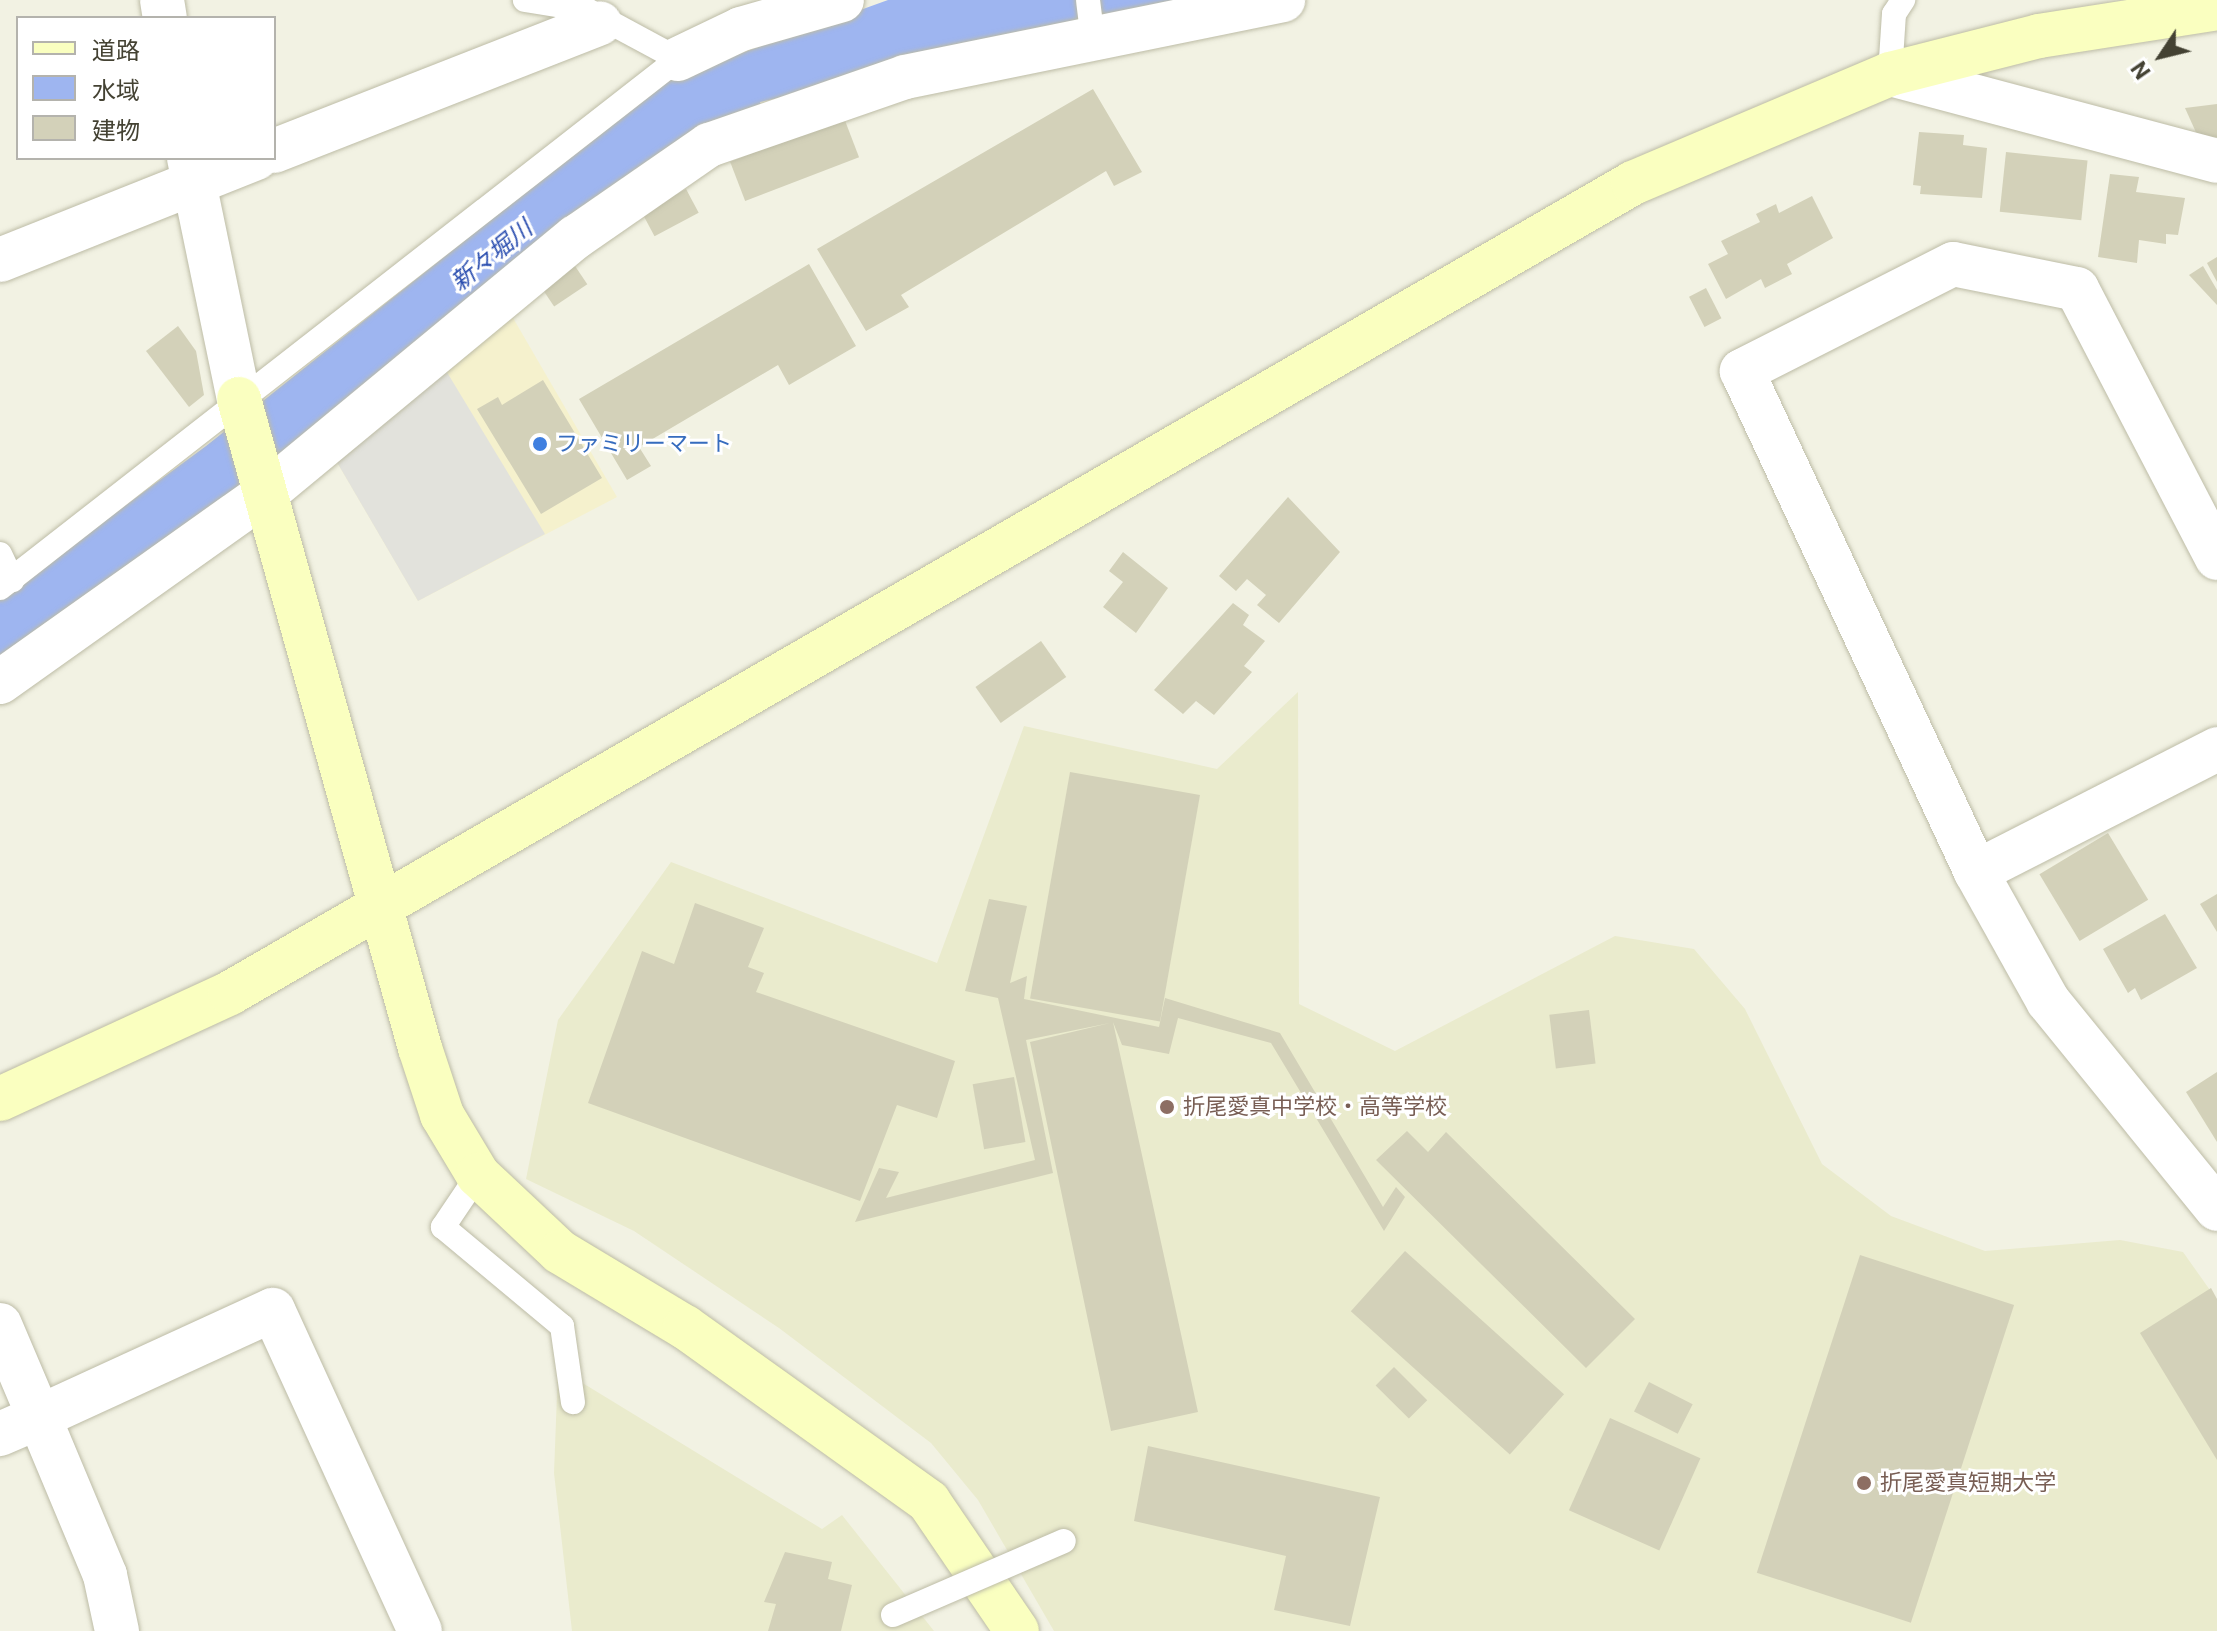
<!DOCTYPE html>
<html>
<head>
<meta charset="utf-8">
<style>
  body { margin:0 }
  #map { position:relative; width:2217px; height:1631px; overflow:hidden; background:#f2f2e3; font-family:Roboto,"Noto Sans JP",sans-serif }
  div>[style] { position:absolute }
  .commercial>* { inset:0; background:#f5f1cd }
  .education>* { inset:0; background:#eaebcd }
  .parking>* { inset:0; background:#e2e2dc }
  .water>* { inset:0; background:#9eb5f0 }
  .building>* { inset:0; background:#d3d1b9; transform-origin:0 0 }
  .roads { filter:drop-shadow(0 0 2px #bdbca6) drop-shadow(0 0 2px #bdbca6) }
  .lane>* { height:24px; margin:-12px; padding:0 12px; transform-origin:12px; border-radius:12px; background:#fff }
  .street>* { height:44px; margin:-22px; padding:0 22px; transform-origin:22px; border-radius:22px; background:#fff }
  .secondary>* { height:44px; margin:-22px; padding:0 22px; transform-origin:22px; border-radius:22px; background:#faffc0 }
  .bridges { filter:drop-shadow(0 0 2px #bdbca6) drop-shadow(0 0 2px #bdbca6) }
  .lane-bridge>* { height:24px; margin:-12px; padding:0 12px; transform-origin:12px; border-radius:12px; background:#fff }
  .dots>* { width:22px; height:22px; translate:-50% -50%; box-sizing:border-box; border:4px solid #fff; border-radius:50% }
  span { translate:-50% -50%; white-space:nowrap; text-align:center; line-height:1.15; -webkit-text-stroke:6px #fff; paint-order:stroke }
  .shop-label { font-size:22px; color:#366cbe }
  .left { translate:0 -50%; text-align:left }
  .education-label { font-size:22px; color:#785e54 }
  .water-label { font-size:24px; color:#2c4fb0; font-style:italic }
  .legend { position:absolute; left:16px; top:16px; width:260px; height:144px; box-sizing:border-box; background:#fff; border:2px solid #b4b3ad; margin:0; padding:10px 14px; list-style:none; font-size:24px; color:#444233 }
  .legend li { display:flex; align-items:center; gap:16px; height:40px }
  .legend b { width:40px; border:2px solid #b4b3ad }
  .north { position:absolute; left:2121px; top:16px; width:80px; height:80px; -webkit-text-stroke:6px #fff; paint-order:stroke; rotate:235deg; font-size:22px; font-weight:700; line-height:32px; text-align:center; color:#444233 }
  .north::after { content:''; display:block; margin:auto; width:28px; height:36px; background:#444233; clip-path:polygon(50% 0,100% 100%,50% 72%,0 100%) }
</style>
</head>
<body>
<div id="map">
  <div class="commercial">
    <i style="clip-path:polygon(509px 311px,617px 497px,418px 601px,331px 452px)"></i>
  </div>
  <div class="education">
    <i style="clip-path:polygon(1298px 692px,1299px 1004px,1395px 1051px,1615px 936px,1694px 949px,1745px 1009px,1822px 1164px,1891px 1216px,1985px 1251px,2120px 1240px,2183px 1252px,2217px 1300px,2217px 1631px,1054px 1631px,978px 1500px,931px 1443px,779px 1328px,634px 1231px,526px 1179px,558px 1020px,671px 862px,937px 963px,1024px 726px,1217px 769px)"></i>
    <i style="clip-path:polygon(558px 1368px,822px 1529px,842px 1515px,934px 1631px,572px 1631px,554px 1473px)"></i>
  </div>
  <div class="parking">
    <i style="clip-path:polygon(442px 364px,545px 534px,418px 601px,331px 452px)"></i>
  </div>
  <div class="water">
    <i style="clip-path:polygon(888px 0,1236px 0,760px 102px,762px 111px,0 669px,0 598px,206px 446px,667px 80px)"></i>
  </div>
  <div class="building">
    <i style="clip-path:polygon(1093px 89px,1142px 172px,1114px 186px,1106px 171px,901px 295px,909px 307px,866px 331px,817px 249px)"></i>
    <i style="clip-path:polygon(2217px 104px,2217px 137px,2199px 139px,2185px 108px)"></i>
    <i style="left:844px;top:118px;width:42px;height:122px;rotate:69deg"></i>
    <i style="clip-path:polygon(1919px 132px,1964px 135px,1963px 145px,1987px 148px,1982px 198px,1920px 194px,1921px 186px,1913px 185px)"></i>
    <i style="left:2006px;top:152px;width:82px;height:60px;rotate:6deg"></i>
    <i style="clip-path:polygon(2110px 174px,2139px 177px,2136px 192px,2185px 198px,2178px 235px,2166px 234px,2166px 244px,2139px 240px,2137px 263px,2098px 257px)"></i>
    <i style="left:686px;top:189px;width:27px;height:50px;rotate:62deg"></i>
    <i style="clip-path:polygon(1812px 196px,1833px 238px,1787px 264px,1792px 274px,1765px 288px,1761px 279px,1726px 299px,1708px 264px,1728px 254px,1721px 241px,1760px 222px,1756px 214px,1776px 204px,1779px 213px)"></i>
    <i style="clip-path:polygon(2217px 257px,2217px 282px,2207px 263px)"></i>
    <i style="clip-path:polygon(809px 264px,856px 346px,789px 385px,778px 365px,639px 447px,651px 466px,627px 480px,579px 399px)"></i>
    <i style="left:575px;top:266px;width:22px;height:40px;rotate:56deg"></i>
    <i style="clip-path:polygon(2203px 266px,2217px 290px,2217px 305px,2189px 275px)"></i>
    <i style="left:1706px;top:288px;width:34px;height:19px;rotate:63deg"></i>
    <i style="clip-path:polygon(178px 326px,196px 351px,204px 395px,189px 407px,146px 351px)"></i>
    <i style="clip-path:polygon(543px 380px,602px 478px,541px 514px,477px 409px,498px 397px,502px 405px)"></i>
    <i style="clip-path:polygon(1288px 497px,1340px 552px,1279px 623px,1257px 605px,1266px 595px,1247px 579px,1236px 591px,1219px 576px)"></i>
    <i style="clip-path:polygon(1123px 552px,1168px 588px,1136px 633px,1103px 607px,1123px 582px,1109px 571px)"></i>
    <i style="clip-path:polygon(1233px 603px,1249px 615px,1243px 625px,1265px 641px,1244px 666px,1252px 672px,1214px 715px,1196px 701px,1183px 714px,1154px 690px)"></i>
    <i style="left:1041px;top:641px;width:44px;height:80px;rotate:55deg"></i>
    <i style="left:1070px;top:772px;width:132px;height:230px;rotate:10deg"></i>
    <i style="left:2108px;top:833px;width:78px;height:80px;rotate:59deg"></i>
    <i style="clip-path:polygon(2217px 894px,2217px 932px,2200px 904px)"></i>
    <i style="clip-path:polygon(989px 899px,1027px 906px,1010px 983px,1027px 976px,1024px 999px,1159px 1027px,1165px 998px,1280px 1033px,1383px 1207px,1396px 1187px,1405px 1197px,1384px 1231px,1271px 1043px,1178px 1018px,1169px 1054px,1122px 1045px,1113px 1022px,1198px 1412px,1111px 1431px,1030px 1042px,1110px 1023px,1026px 1040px,1053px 1173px,855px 1222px,879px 1168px,899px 1172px,886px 1198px,1035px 1160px,998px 998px,965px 991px)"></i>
    <i style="clip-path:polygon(695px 903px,764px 928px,748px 967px,764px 973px,756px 992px,955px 1061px,937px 1118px,897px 1105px,860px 1201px,588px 1103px,642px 951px,674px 964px)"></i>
    <i style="clip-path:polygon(2165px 914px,2197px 968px,2141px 1000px,2135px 988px,2128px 993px,2103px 949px)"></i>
    <i style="left:1589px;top:1010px;width:54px;height:40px;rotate:83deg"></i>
    <i style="clip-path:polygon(2217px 1072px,2217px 1142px,2186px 1092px)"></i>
    <i style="left:1014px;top:1077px;width:66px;height:42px;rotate:80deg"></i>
    <i style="clip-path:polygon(1407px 1131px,1428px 1152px,1446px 1132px,1635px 1319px,1586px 1368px,1376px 1160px)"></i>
    <i style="left:1405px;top:1251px;width:214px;height:81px;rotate:42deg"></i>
    <i style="left:1860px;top:1255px;width:162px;height:334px;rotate:18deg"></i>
    <i style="clip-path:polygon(2211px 1288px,2217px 1299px,2217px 1460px,2140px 1333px)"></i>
    <i style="left:1394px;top:1367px;width:47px;height:26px;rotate:45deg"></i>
    <i style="left:1649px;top:1382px;width:49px;height:33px;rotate:27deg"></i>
    <i style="left:1610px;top:1418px;width:99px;height:101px;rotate:24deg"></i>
    <i style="clip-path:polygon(1148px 1446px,1380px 1497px,1350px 1626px,1274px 1610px,1286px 1556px,1134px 1521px)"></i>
    <i style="clip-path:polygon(785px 1552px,832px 1562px,828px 1579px,852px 1585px,841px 1631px,768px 1631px,776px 1604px,764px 1602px)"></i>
  </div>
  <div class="roads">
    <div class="lane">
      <i style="left:1088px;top:0;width:41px;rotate:83deg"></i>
      <i style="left:1890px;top:74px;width:60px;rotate:-86.2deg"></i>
      <i style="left:1894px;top:14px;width:17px;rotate:-57deg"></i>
      <i style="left:0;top:554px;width:29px;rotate:65deg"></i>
      <i style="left:0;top:588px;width:860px;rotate:-37.96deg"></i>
      <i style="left:678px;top:59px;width:103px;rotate:-151.7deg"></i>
      <i style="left:587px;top:10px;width:63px;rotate:-170.8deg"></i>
      <i style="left:478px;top:1175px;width:63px;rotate:123.9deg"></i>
      <i style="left:443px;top:1227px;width:155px;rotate:39.8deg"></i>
      <i style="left:562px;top:1326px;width:77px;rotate:81.8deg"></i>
    </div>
    <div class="street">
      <i style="left:162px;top:0;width:18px;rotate:81deg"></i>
      <i style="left:678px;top:59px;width:70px;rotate:-25.5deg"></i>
      <i style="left:741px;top:29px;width:105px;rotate:-16deg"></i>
      <i style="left:1890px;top:74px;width:338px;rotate:14.9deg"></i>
      <i style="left:274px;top:151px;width:350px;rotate:-21.4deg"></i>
      <i style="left:189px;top:158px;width:246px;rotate:78.3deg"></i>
      <i style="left:0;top:260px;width:276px;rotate:-21.7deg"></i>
      <i style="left:2217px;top:558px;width:303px;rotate:-117.5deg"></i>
      <i style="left:2077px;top:289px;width:126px;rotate:-168.6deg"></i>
      <i style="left:1953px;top:264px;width:237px;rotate:153.1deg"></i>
      <i style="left:1742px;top:371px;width:553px;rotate:64.96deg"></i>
      <i style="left:1976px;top:872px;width:148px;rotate:60.8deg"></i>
      <i style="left:2048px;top:1001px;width:268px;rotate:50.9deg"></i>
      <i style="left:0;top:682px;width:326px;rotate:-35.4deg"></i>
      <i style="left:266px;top:493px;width:402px;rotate:-39.6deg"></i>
      <i style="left:576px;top:237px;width:162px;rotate:-34.7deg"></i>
      <i style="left:709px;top:145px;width:207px;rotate:-19.1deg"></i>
      <i style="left:905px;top:77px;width:386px;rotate:-11.5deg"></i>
      <i style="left:1976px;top:872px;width:271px;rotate:-27deg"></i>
      <i style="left:0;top:1325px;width:100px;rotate:67deg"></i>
      <i style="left:39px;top:1417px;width:43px;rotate:156.4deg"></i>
      <i style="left:117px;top:1631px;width:57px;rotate:-102.1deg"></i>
      <i style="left:105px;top:1575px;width:171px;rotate:-112.7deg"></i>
      <i style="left:39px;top:1417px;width:257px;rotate:-24.6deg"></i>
      <i style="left:273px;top:1310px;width:353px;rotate:65.4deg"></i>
    </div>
    <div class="secondary">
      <i style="left:239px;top:399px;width:674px;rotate:74.42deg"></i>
      <i style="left:420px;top:1048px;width:71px;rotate:71.8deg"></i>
      <i style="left:442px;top:1115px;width:70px;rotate:59deg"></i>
      <i style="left:478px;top:1175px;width:112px;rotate:43.2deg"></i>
      <i style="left:560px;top:1252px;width:146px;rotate:31deg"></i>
      <i style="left:685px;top:1327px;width:300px;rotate:35.6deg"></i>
      <i style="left:929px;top:1502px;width:156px;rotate:55.7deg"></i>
      <i style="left:0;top:1099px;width:253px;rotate:-24.7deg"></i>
      <i style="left:230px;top:993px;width:1620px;rotate:-30deg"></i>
      <i style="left:1633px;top:183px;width:279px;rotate:-23deg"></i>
      <i style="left:1890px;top:74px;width:154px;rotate:-14.3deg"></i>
      <i style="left:2039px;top:36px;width:180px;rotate:-8.9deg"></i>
    </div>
  </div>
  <div class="bridges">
    <div class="lane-bridge">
      <i style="left:893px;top:1615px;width:186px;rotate:-23.4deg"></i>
    </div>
  </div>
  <div class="dots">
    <i style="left:540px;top:444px;background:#3f7fe0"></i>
    <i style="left:1167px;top:1107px;background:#8d6e63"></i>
    <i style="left:1864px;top:1483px;background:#8d6e63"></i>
  </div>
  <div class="shop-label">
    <span class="left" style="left:556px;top:444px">ファミリーマート</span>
  </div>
  <div class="education-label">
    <span class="left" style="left:1183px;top:1107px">折尾愛真中学校・高等学校</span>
    <span class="left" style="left:1880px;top:1483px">折尾愛真短期大学</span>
  </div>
  <div class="water-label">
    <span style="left:492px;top:256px;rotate:-39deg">新々堀川</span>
  </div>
  <ul class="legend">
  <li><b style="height:10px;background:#faffc0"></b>道路</li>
  <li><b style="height:22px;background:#9eb5f0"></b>水域</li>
  <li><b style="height:22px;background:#d3d1b9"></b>建物</li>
  </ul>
  <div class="north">N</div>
</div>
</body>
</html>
